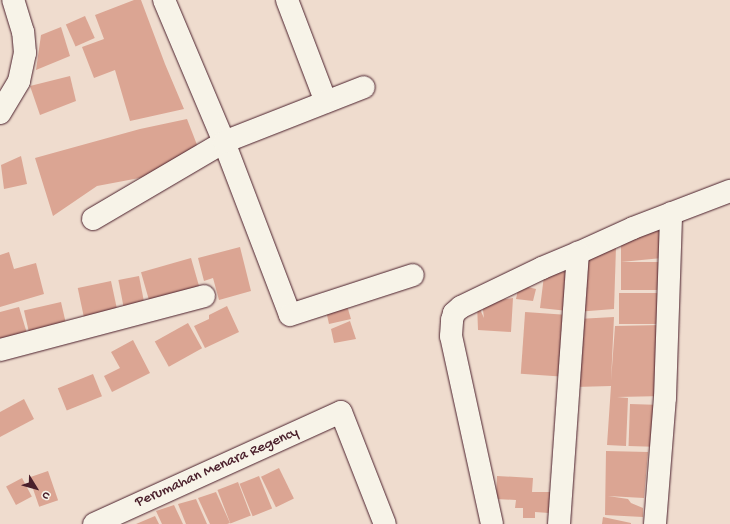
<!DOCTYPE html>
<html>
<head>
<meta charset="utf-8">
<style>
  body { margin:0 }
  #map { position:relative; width:730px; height:524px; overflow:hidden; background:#efdcce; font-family:"Gochi Hand",sans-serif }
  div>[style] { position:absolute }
  .building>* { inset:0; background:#dba593; transform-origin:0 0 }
  .roads { filter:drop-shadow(0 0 1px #4a1f2b) drop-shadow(0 0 1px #4a1f2b) }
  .minor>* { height:22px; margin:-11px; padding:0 11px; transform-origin:11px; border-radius:11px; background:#f7f3e8 }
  span { translate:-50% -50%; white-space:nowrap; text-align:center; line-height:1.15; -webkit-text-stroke:3px #f7f3e8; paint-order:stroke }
  .street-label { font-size:15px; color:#4a1f2b }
  .north { position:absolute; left:16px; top:468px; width:40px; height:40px; -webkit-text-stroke:3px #f7f3e8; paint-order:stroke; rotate:127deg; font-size:11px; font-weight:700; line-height:16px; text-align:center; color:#4a1f2b }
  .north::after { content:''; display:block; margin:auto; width:14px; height:18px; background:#4a1f2b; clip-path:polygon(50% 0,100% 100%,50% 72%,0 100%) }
</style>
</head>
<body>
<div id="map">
  <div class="building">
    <i style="clip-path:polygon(134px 0,141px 0,165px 64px,184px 109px,130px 121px,115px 70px,94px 78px,82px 47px,104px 39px,95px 15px)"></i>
    <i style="left:85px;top:16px;width:24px;height:21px;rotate:66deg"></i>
    <i style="clip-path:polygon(61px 27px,70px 56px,36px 70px,41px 35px)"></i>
    <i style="clip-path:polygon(70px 76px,76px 101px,40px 115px,30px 86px)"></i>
    <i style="clip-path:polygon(187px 119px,199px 150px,150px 176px,97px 186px,53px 216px,35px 158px,140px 129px)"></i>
    <i style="clip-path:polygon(21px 156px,27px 184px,4px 189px,1px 165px)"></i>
    <i style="clip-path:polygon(660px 224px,662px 258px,621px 262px,621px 237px)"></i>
    <i style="clip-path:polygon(240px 247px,251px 291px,219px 300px,213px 278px,204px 281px,198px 258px)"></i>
    <i style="clip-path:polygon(616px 247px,614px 309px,576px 312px,579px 254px)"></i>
    <i style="clip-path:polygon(9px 252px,14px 269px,36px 263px,44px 294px,0 307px,0 255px)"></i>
    <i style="left:191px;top:258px;width:33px;height:52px;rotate:74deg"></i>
    <i style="left:621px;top:262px;width:41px;height:28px"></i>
    <i style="clip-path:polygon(568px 271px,568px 311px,540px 308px,544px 276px)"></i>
    <i style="left:139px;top:276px;width:31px;height:21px;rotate:79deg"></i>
    <i style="left:111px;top:281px;width:30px;height:34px;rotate:78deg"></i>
    <i style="clip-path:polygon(519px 285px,536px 289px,533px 301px,516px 299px)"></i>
    <i style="left:619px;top:293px;width:42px;height:31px"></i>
    <i style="clip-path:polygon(513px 298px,511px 332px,478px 330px,477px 303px,484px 318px,482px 302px)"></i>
    <i style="clip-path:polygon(345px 299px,351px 319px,329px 324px,325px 306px)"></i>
    <i style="left:61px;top:302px;width:23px;height:38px;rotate:77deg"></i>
    <i style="clip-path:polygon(227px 306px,239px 332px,205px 348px,194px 326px,209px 319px,209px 315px)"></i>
    <i style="clip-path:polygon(19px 307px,29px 340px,3px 347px,0 338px,0 312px)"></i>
    <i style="left:568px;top:315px;width:62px;height:43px;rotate:94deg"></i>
    <i style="clip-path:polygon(614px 317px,611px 381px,615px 326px,661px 325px,664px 396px,617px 397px,628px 398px,626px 446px,607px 445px,611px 386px,575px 387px,578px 319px)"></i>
    <i style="clip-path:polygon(350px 321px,356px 339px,334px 343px,331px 329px)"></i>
    <i style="left:188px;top:323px;width:29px;height:38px;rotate:61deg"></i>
    <i style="clip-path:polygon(133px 340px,150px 373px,112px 392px,104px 376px,120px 368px,111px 352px)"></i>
    <i style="left:93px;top:374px;width:24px;height:38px;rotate:68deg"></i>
    <i style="clip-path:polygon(24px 399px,34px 419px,0 437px,0 412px)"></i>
    <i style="left:630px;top:404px;width:24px;height:42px;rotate:2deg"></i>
    <i style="clip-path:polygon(606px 451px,648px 452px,644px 498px,608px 496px,628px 499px,631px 503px,643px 508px,643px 517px,605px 515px)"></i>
    <i style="left:279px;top:468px;width:34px;height:20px;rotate:64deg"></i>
    <i style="left:48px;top:471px;width:31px;height:20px;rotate:71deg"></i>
    <i style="left:259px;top:476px;width:35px;height:21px;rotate:68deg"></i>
    <i style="clip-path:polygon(497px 476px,533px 478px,532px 492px,550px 492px,549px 513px,535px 512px,535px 518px,523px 518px,523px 508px,515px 508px,516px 500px,496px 499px)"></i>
    <i style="left:22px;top:478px;width:21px;height:18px;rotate:62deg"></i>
    <i style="left:238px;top:482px;width:36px;height:22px;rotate:69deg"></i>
    <i style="clip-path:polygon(216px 492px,230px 523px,227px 524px,210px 524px,198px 498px)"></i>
    <i style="clip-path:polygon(196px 499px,207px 524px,186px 524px,178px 504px)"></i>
    <i style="clip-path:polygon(174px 505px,183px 524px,162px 524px,156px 511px)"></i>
    <i style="clip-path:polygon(155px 516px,159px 524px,136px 524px)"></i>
    <i style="clip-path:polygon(603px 517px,631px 523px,631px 524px,602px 524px)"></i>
  </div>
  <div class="roads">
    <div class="minor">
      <i style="left:164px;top:0;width:154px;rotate:67.1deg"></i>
      <i style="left:224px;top:142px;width:185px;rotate:69.1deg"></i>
      <i style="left:290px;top:315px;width:129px;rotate:-18deg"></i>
      <i style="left:287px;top:0;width:109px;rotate:69.1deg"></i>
      <i style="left:0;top:113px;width:37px;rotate:-59deg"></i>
      <i style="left:19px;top:81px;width:29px;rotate:-78deg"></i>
      <i style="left:25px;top:53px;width:21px;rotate:-95deg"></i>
      <i style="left:23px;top:32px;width:34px;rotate:-107deg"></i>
      <i style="left:93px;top:219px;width:152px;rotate:-30.4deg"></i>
      <i style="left:224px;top:142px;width:150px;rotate:-21.4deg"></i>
      <i style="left:0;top:350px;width:211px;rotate:-14.8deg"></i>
      <i style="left:94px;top:524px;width:271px;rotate:-24.4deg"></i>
      <i style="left:341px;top:412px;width:120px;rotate:68.6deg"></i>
      <i style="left:492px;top:524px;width:192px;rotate:-102.3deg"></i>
      <i style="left:451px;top:336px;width:16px;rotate:-86deg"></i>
      <i style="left:452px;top:320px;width:7px;rotate:-74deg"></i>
      <i style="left:454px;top:313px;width:9px;rotate:-41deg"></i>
      <i style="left:461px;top:307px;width:90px;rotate:-25.7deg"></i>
      <i style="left:542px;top:268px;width:39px;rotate:-23deg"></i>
      <i style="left:578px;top:253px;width:60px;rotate:-24.4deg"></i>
      <i style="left:633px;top:228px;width:104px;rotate:-20.9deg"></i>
      <i style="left:559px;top:524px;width:272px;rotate:-86deg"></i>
      <i style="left:655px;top:524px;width:126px;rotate:-85.5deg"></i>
      <i style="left:665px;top:398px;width:185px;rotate:-88.1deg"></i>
    </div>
  </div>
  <div class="street-label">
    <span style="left:217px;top:468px;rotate:-24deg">Perumahan Menara Regency</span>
  </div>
  <div class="north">U</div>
</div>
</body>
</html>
